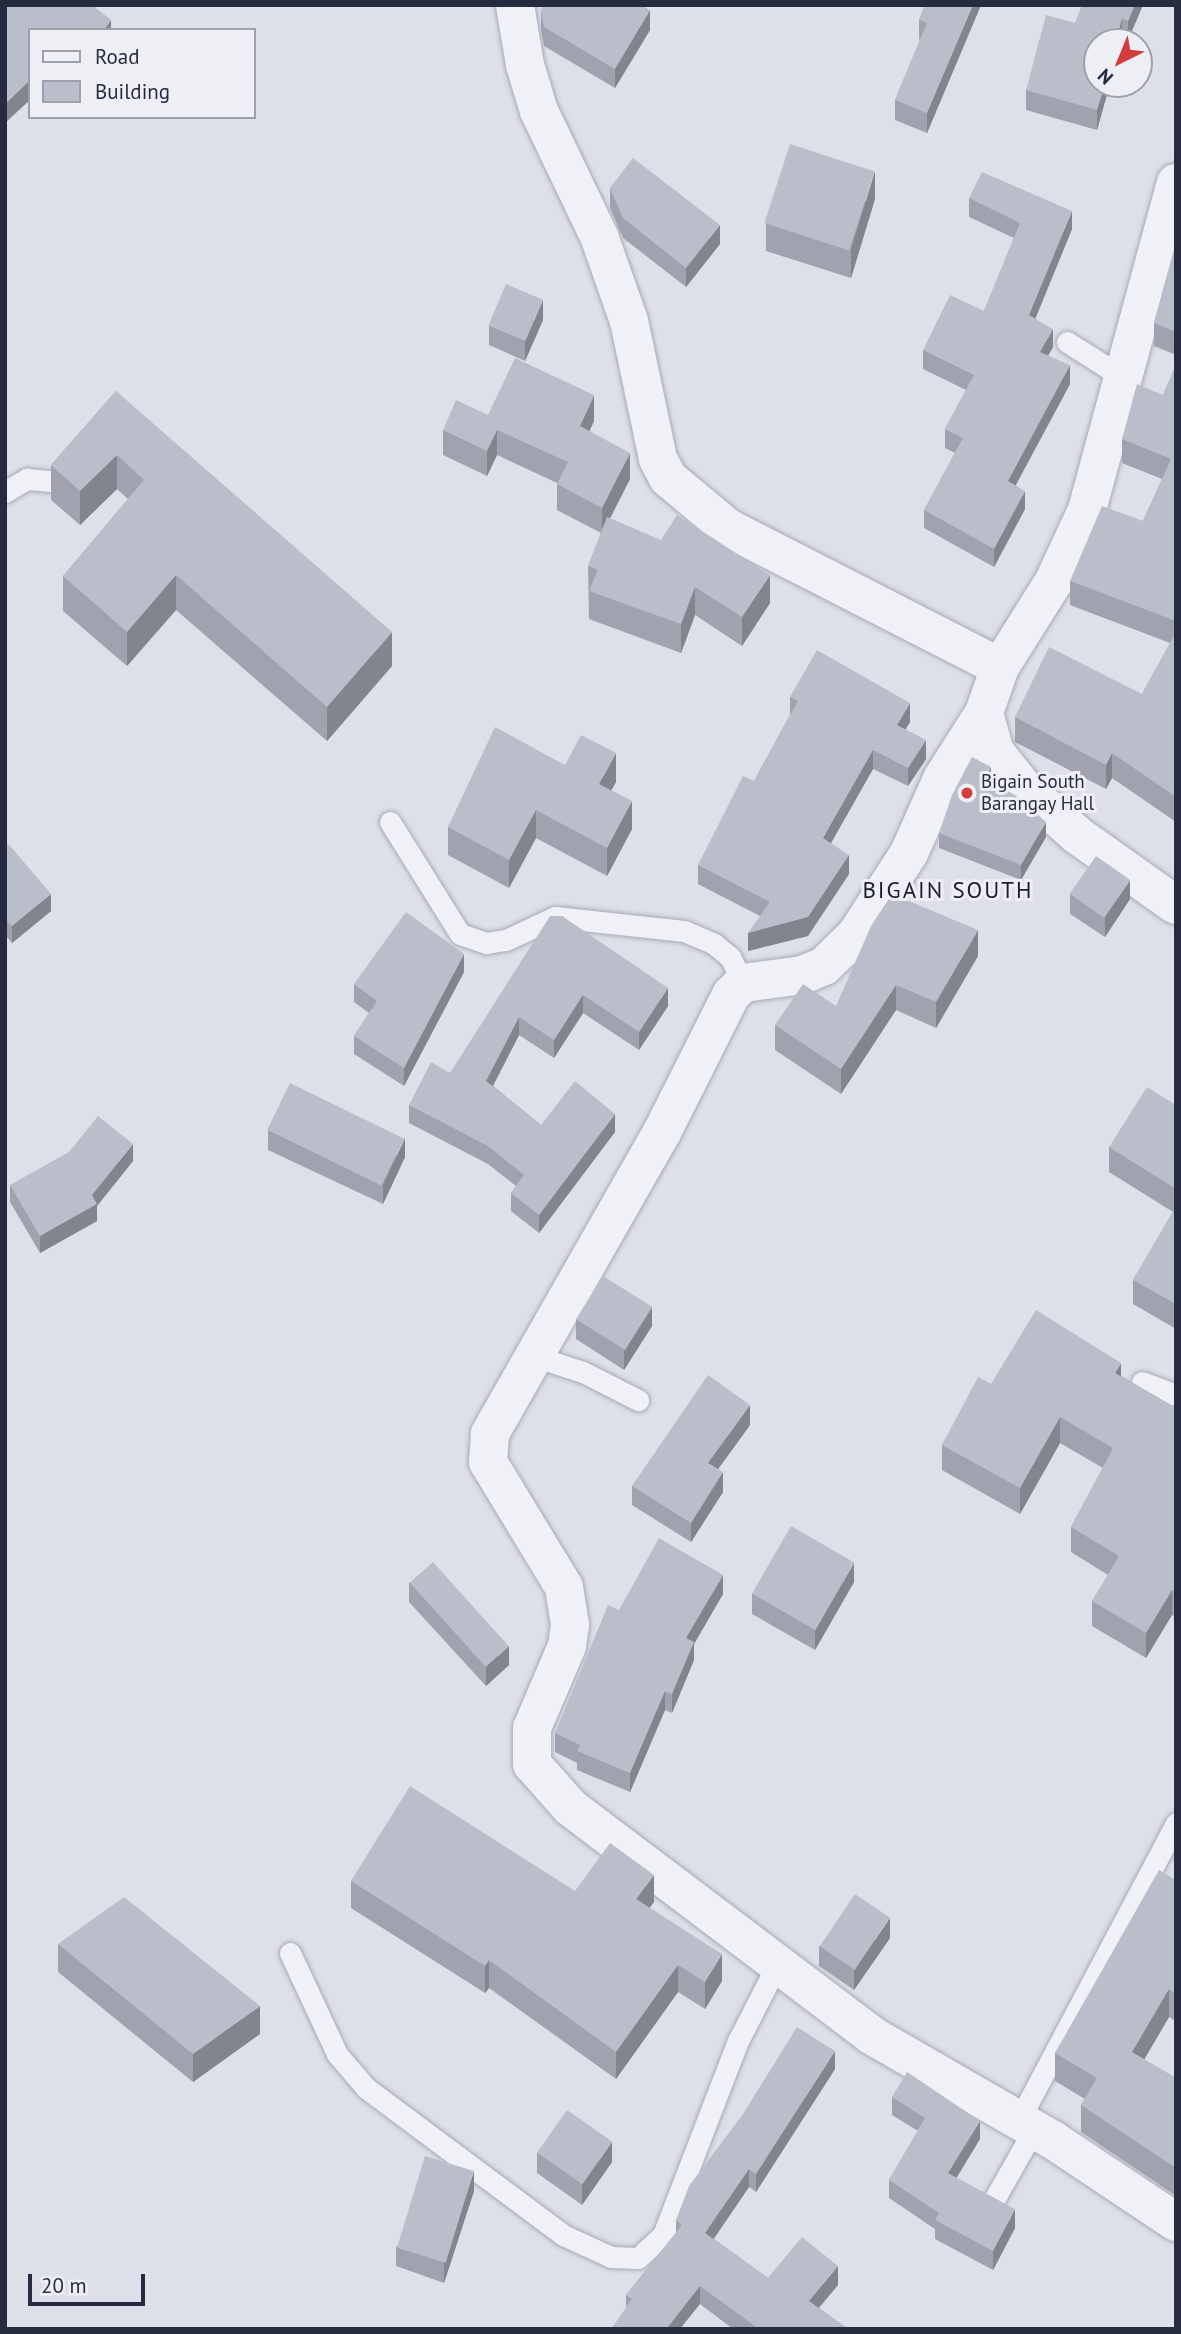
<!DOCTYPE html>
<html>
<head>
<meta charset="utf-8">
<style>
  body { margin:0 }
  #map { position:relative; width:1181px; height:2334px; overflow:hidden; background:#dde0e8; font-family:"PT Sans",sans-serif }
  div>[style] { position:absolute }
  .roads { filter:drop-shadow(0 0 2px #a6aab5) drop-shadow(0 0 2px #a6aab5) }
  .service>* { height:21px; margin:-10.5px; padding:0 10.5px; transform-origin:10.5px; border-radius:10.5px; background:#f0f1f6 }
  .minor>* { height:38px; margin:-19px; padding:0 19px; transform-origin:19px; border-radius:19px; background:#f0f1f6 }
  .tertiary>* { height:38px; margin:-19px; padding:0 19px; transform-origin:19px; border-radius:19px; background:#f0f1f6 }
  .wall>* { inset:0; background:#a0a3af }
  .shaded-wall>* { inset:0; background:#82858e; transform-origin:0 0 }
  .building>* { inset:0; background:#babecb; transform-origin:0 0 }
  .dots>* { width:19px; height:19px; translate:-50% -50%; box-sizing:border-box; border:4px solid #edeff5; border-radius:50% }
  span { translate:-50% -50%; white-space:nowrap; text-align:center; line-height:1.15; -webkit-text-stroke:6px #edeff5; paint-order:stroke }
  .poi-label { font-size:19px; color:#262b3f }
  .left { translate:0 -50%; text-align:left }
  .quarter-label { font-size:23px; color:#191d2f; letter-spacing:2px }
  .frame { position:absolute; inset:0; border:7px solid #262b3f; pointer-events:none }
  .legend { position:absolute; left:28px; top:28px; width:228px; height:91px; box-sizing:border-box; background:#edeff5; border:2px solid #9da1ac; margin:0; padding:9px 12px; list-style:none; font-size:21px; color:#262b3f }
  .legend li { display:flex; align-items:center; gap:14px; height:35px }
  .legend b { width:35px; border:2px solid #9da1ac }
  .north { position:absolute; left:1083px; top:28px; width:70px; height:70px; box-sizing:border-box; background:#edeff5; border:2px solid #9da1ac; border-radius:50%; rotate:223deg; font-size:19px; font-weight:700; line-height:28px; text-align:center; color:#262b3f }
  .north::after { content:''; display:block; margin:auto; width:24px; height:32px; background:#d23d3d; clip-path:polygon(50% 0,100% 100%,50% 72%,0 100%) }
  .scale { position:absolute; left:28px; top:2274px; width:117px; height:32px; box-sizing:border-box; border:4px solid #262b3f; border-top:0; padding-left:9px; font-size:21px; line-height:24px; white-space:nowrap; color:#262b3f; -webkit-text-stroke:5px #edeff5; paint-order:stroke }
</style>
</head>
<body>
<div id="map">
  <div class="roads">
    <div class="service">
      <i style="left:1067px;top:342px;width:67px;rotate:32.3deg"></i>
      <i style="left:5px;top:492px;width:26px;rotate:-31deg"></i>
      <i style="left:27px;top:479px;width:24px;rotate:5deg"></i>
      <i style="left:390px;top:822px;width:132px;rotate:58deg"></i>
      <i style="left:460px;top:934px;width:28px;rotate:19deg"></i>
      <i style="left:486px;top:943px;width:20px;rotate:-9deg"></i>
      <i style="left:506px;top:940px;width:54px;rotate:-25.1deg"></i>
      <i style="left:555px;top:917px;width:130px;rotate:6.2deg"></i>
      <i style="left:684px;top:931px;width:33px;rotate:23deg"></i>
      <i style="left:714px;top:944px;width:21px;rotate:39deg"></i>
      <i style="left:730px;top:957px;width:29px;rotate:63deg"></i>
      <i style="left:537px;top:1357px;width:48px;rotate:18.1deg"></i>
      <i style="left:583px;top:1372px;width:62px;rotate:27deg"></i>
      <i style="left:1142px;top:1382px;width:36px;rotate:21deg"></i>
      <i style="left:290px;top:1953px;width:111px;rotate:65deg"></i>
      <i style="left:337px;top:2054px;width:45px;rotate:49.5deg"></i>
      <i style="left:366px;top:2088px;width:246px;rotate:36.7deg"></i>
      <i style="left:563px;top:2235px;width:53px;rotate:24.6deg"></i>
      <i style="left:611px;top:2257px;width:27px;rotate:2deg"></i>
      <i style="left:638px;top:2258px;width:34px;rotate:-43deg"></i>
      <i style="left:663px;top:2235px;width:208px;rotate:-68.9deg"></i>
      <i style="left:738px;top:2041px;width:88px;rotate:-62.9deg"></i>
      <i style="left:1019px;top:2120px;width:336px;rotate:-62.1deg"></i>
      <i style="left:995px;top:2198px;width:79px;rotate:-60.5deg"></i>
    </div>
    <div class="minor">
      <i style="left:984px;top:713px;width:78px;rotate:122.5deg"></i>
      <i style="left:942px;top:779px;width:81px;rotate:114deg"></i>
      <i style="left:909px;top:853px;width:98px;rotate:122.9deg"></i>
      <i style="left:856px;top:935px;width:45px;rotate:135.9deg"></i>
      <i style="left:824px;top:966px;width:23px;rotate:157deg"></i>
      <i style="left:803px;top:975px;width:61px;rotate:172.4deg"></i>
      <i style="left:743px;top:983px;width:17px;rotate:135deg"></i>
      <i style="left:731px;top:995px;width:153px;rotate:116.7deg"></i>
      <i style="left:662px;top:1132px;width:348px;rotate:119.7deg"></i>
      <i style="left:490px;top:1434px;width:28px;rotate:94deg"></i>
      <i style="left:488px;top:1462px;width:146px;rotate:58.7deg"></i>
      <i style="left:564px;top:1587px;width:38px;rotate:81deg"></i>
      <i style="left:570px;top:1625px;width:21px;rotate:98deg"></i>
      <i style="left:567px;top:1646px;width:89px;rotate:113.1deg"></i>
      <i style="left:532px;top:1728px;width:36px;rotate:90deg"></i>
      <i style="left:532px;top:1764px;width:57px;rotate:48.5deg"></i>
      <i style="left:570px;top:1807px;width:378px;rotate:37.1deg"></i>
      <i style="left:871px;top:2035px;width:210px;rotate:30deg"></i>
      <i style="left:1053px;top:2140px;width:148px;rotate:33.7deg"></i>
    </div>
    <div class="tertiary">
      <i style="left:515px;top:5px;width:61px;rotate:80.5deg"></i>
      <i style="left:525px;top:65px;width:48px;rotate:73.1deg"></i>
      <i style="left:539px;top:111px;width:139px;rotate:64.4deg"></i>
      <i style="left:599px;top:236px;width:90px;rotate:70.6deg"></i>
      <i style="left:629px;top:321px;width:141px;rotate:78.1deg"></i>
      <i style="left:658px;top:459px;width:21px;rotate:62deg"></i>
      <i style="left:668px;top:478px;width:78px;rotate:39.8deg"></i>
      <i style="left:728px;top:528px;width:305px;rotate:27.1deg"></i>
      <i style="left:1000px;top:667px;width:49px;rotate:109.2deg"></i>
      <i style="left:984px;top:713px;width:41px;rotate:74.2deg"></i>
      <i style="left:995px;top:752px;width:45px;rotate:51.3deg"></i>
      <i style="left:1023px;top:787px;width:72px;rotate:41.6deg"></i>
      <i style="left:1077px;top:835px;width:121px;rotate:35.3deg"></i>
      <i style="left:1000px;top:667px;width:99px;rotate:-57.8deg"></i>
      <i style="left:1053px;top:583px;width:81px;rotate:-65deg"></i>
      <i style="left:1087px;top:510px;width:339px;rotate:-74.8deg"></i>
    </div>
  </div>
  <div class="wall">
    <i style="clip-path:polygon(925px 5px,981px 5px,927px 133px,895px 120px,895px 100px,920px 40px,919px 39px,919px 20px)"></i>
    <i style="clip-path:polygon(1143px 5px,1128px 40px,1122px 38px,1097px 84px,1110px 84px,1097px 130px,1026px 110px,1026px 90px,1075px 23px)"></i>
    <i style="clip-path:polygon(541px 10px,650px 30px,615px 88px,544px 46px,541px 30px)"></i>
    <i style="clip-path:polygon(610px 188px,720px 244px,686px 287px,623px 238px,610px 208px)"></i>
    <i style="clip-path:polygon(969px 198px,1072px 229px,1035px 319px,1053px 347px,1048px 356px,1070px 384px,1016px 485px,1025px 509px,994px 567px,924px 528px,924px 510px,955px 453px,945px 448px,945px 429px,966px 390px,923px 369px,923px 350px,984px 311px,1014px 238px,969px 217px)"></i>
    <i style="clip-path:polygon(875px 199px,851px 278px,766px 251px,766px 223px)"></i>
    <i style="clip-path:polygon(1176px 243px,1176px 355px,1154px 346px,1154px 323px)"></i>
    <i style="clip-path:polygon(543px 320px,525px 361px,489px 345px,489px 326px)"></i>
    <i style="clip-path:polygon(1176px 365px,1176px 822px,1112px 778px,1106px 789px,1015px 742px,1015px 717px,1142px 694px,1170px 643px,1070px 605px,1070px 581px,1143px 521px,1162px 479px,1122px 463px,1122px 439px,1163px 395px)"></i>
    <i style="clip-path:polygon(116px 391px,392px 666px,327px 741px,176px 610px,127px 666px,63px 611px,63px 576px,128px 499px,117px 489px,80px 525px,51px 500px,51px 465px)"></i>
    <i style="clip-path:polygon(488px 415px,594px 421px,589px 431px,630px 479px,610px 519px,770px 603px,742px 646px,695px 615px,681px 653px,589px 619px,588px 566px,601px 533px,557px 510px,557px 483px,497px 455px,487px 476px,443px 455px,443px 430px)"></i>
    <i style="clip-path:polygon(790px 697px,910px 722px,905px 730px,926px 759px,908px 786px,873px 769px,831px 843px,849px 874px,808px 936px,748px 951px,760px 916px,698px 884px,698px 865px,754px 781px,790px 715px)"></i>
    <i style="clip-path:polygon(565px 765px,616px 782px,611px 790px,632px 829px,607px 876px,536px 838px,509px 888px,448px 855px,448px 827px)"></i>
    <i style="clip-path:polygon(991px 781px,1046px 837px,1021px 880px,939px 848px,939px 833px)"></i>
    <i style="clip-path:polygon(5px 842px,51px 911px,12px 943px,5px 935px)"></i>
    <i style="clip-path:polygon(1070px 894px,1130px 899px,1105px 937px,1070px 914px)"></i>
    <i style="clip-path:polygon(562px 916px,668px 1006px,639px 1050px,583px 1013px,554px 1058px,519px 1035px,493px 1086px,541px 1125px,615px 1132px,539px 1233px,511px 1211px,511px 1193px,516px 1186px,488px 1164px,409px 1123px,409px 1105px,450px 1073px)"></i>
    <i style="clip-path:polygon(978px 956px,936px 1028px,896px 1010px,841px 1094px,775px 1050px,775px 1025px,836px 1006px)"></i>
    <i style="clip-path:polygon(464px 972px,404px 1086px,354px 1054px,354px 1036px,369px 1013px,354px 1002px,354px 984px)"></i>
    <i style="clip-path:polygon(1176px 1105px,1176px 1329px,1133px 1304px,1133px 1280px,1173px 1212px,1109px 1172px,1109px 1147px)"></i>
    <i style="clip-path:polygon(268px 1130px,405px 1157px,383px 1204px,268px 1150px)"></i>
    <i style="clip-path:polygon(133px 1161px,97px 1206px,97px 1221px,40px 1253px,10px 1202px,10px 1185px)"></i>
    <i style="clip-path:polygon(576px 1319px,652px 1326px,624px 1370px,576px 1339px)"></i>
    <i style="clip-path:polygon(1121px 1376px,1176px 1408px,1176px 1617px,1172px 1615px,1146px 1658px,1092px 1626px,1092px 1601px,1108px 1575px,1071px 1552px,1071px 1527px,1103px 1468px,1060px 1443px,1020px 1514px,942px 1470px,942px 1445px,991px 1384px)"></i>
    <i style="clip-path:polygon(750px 1425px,718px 1469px,723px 1492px,691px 1542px,632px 1505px,632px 1486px)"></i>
    <i style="clip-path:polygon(409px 1582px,509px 1665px,486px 1686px,409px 1602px)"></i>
    <i style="clip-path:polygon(854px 1582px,815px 1650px,752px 1614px,752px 1594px)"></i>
    <i style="clip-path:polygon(723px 1594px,694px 1644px,694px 1660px,672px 1713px,665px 1710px,630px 1792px,577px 1770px,577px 1763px,555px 1752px,555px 1733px,619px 1610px)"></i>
    <i style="clip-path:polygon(1176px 1880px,1176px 2021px,1169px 2017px,1144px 2060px,1176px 2078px,1176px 2196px,1081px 2132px,1081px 2105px,1085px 2099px,1055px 2081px,1055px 2053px)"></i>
    <i style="clip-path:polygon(351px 1881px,575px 1891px,654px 1902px,649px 1908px,722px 1981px,705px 2009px,678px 1992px,616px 2079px,489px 1988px,485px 1993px,351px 1908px)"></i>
    <i style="clip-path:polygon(890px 1938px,854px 1990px,819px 1966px,819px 1946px)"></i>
    <i style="clip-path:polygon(58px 1944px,260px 2034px,193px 2082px,58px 1972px)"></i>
    <i style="clip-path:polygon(835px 2069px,756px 2192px,749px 2187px,714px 2239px,768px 2278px,838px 2285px,819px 2308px,848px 2329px,733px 2329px,700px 2304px,626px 2307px,626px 2295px,676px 2233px,676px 2220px)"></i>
    <i style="clip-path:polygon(892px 2097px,980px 2139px,956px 2178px,1015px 2228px,993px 2270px,935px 2239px,935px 2229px,889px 2198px,889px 2180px,918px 2131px,892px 2115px)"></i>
    <i style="clip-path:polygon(537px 2153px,612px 2162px,582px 2205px,537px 2173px)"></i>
    <i style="clip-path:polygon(474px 2191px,444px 2283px,396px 2266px,396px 2247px)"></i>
  </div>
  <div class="shaded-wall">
    <i style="clip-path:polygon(973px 5px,981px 5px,927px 133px,927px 113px)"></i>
    <i style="clip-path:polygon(1135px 5px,1143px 5px,1128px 40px,1128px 21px)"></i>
    <i style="clip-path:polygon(650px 10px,650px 30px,615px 88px,615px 69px)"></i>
    <i style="clip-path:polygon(1122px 18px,1122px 38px,1121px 42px,1116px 42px)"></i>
    <i style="clip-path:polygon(111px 20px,111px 30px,104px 30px)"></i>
    <i style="clip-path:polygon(30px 80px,30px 100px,5px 123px,5px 104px)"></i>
    <i style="clip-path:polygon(1105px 84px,1110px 84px,1097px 130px,1097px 110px)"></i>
    <i style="clip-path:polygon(875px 171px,875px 199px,851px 278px,851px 249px)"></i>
    <i style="clip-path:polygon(1072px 211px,1072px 229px,1029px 334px,1029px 315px)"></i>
    <i style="clip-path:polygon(720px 225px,720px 244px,686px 287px,686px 268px)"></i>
    <i style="clip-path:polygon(543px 300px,543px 320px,525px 361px,525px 342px)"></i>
    <i style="clip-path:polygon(1053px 329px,1053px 347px,1040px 370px,1040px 352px)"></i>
    <i style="clip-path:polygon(1070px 365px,1070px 384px,1008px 499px,1008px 481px)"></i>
    <i style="clip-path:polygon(594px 395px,594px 421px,580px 452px,580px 426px)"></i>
    <i style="clip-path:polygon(497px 430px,497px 455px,487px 476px,487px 451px)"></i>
    <i style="clip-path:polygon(630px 453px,630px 479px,602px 533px,602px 508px)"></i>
    <i style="clip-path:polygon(117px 455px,117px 489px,80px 525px,80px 491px)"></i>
    <i style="clip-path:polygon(1025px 491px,1025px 509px,994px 567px,994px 549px)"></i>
    <i style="clip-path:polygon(176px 575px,176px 610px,127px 666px,127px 632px)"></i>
    <i style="clip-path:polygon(770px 575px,770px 603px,742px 646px,742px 617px)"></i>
    <i style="clip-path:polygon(695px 587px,695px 615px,681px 653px,681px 624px)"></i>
    <i style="clip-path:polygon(392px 632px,392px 666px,327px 741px,327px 707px)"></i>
    <i style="clip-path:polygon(910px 703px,910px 722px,897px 744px,897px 725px)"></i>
    <i style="clip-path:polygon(926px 740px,926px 759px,908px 786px,908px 768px)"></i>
    <i style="clip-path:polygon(873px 750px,873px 769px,823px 857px,823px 838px)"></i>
    <i style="clip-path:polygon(616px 753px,616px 782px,599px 812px,599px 784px)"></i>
    <i style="clip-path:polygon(1112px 753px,1112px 778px,1106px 789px,1106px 765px)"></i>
    <i style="clip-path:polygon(991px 767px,991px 782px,986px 778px)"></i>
    <i style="clip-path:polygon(632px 801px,632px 829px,607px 876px,607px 848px)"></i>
    <i style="clip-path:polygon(536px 810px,536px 838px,509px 888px,509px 860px)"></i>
    <i style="clip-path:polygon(1046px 822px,1046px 837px,1021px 880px,1021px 865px)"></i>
    <i style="clip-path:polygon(849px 855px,849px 874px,808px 936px,748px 951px,748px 933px)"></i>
    <i style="clip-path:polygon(1130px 880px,1130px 899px,1105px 937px,1105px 917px)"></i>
    <i style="clip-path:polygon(51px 894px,51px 911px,12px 943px,12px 926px)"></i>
    <i style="clip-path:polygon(978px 930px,978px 956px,936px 1028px,936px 1002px)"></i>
    <i style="clip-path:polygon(464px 954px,464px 972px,404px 1086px,404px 1068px)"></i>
    <i style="clip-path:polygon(896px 985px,896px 1010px,841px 1094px,841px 1069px)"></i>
    <i style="clip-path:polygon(668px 988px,668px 1006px,639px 1050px,639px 1032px)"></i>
    <i style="clip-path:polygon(583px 995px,583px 1013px,554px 1058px,554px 1040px)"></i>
    <i style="clip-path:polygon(519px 1017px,519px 1035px,486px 1099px,486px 1081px)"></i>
    <i style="clip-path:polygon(615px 1114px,615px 1132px,539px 1233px,539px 1215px)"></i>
    <i style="left:7px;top:1129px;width:26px;height:2px;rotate:90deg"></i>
    <i style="clip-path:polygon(405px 1138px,405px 1157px,383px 1204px,383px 1185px)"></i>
    <i style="clip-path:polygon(133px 1144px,133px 1161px,97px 1206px,97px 1221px,40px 1253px,40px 1236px,92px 1195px)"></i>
    <i style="clip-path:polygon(652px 1307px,652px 1326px,624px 1370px,624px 1350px)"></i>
    <i style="clip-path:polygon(1121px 1363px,1121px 1388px,1115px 1373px)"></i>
    <i style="clip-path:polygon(750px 1405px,750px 1425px,708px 1483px,708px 1463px)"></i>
    <i style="clip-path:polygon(1060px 1417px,1060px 1443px,1020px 1514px,1020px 1488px)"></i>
    <i style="clip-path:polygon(723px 1472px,723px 1492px,691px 1542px,691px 1523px)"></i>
    <i style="clip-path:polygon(854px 1563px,854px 1582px,815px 1650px,815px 1631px)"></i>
    <i style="clip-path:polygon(723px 1575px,723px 1594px,694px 1644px,694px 1660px,672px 1713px,672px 1694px,686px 1638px)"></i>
    <i style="clip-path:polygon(1172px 1590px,1172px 1615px,1146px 1658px,1146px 1633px)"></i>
    <i style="clip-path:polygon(509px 1646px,509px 1665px,486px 1686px,486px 1667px)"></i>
    <i style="clip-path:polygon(665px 1691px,665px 1710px,630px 1792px,630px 1773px)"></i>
    <i style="clip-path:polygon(654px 1875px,654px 1902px,636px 1926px,636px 1899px)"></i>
    <i style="clip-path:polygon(890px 1918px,890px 1938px,854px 1990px,854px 1971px)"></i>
    <i style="clip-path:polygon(722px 1954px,722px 1981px,705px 2009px,705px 1982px)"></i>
    <i style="clip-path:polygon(489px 1960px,489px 1988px,485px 1993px,485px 1966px)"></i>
    <i style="clip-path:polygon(678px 1965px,678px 1992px,616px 2079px,616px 2052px)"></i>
    <i style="clip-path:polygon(1169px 1989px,1169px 2017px,1132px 2080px,1132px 2052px)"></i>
    <i style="clip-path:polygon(260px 2006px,260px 2034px,193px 2082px,193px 2054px)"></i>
    <i style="clip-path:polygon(835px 2051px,835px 2069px,756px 2192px,756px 2174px)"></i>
    <i style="clip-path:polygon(980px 2121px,980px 2139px,948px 2192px,948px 2173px)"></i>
    <i style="clip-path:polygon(612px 2142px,612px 2162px,582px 2205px,582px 2185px)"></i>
    <i style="clip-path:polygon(749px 2169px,749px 2187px,705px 2251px,705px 2233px)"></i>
    <i style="clip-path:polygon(474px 2171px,474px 2191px,444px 2283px,444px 2263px)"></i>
    <i style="clip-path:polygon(1015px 2209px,1015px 2228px,993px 2270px,993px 2251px)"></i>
    <i style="clip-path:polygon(838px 2266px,838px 2285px,809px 2319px,809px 2301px)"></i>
    <i style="clip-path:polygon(700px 2286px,700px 2304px,680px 2329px,666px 2329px)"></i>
  </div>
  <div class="building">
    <i style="clip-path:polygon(5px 5px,92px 5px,111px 20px,104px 30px,30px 30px,30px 80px,5px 104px)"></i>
    <i style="clip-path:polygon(544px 5px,641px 5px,650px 10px,615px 69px,544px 27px,541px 10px)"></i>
    <i style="clip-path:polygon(925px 5px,973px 5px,927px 113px,895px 100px,927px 23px,919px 20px)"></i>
    <i style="clip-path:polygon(1082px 5px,1135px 5px,1128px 21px,1122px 18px,1116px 42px,1097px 42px,1097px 84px,1105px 84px,1097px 110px,1026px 90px,1046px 15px,1075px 23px)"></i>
    <i style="left:790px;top:144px;width:89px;height:83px;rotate:18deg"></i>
    <i style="clip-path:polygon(633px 158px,720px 225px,686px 268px,623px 218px,610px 188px)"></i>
    <i style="clip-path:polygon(982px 172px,1072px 211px,1029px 315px,1053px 329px,1040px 352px,1070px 365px,1008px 481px,1025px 491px,994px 549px,924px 510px,963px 438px,945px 429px,974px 375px,923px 350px,950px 295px,984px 311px,1020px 223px,969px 198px)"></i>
    <i style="clip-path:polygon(1176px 243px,1176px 332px,1154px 323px)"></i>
    <i style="left:506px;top:284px;width:40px;height:45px;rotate:23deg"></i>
    <i style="clip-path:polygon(515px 358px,594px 395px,580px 426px,630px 453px,602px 508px,557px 484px,568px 462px,497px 430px,487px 451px,443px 430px,456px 400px,488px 415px)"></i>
    <i style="clip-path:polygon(1176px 365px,1176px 621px,1070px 581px,1102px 506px,1143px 521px,1171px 459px,1122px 439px,1137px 384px,1163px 395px)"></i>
    <i style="clip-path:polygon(116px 391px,392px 632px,327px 707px,176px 575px,127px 632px,63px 576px,144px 480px,117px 455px,80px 491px,51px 465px)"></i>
    <i style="clip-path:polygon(677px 515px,770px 575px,742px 617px,695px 587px,681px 624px,589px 591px,598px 570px,588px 566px,607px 517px,661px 540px)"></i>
    <i style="clip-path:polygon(1176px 632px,1176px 797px,1112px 753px,1106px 765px,1015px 717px,1049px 647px,1142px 694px)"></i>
    <i style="clip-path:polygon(817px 650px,910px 703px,897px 725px,926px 740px,908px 768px,873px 750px,823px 838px,849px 855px,808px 917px,748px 933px,770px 902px,698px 865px,743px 776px,754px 781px,798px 701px,790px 697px)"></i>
    <i style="clip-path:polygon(495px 727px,565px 765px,581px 735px,616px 753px,599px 784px,632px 801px,607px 848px,536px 810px,509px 860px,448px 827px)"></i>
    <i style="clip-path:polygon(972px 757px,991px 767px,986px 778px,1018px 797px,1046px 822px,1021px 865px,939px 833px,952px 795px)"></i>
    <i style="clip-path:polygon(5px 842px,11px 847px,51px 894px,12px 926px,5px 919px)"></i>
    <i style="left:1096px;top:856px;width:42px;height:46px;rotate:35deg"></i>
    <i style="clip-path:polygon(892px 894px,978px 930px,936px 1002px,896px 985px,841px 1069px,775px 1025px,803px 984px,836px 1006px,871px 926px)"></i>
    <i style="clip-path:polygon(406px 912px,464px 954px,404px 1068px,354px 1036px,377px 1001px,354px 984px)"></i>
    <i style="clip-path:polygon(550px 916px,562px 916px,668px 988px,639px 1032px,583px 995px,554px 1040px,519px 1017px,486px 1081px,541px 1125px,575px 1081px,615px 1114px,539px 1215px,511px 1193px,524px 1175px,488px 1146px,409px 1105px,431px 1062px,450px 1073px)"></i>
    <i style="left:290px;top:1083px;width:127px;height:52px;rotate:26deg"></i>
    <i style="clip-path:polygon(1147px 1087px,1176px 1105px,1176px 1189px,1109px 1147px)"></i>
    <i style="clip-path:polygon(98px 1116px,133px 1144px,92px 1195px,97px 1204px,40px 1236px,10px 1185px,69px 1152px)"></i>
    <i style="clip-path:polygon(1176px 1206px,1176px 1304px,1133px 1280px)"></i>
    <i style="left:603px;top:1276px;width:58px;height:51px;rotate:32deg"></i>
    <i style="clip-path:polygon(1036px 1310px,1121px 1363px,1115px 1373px,1176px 1408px,1176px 1592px,1172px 1590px,1146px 1633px,1092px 1601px,1119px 1556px,1071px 1527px,1113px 1448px,1060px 1417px,1020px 1488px,942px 1445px,978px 1377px,991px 1384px)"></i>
    <i style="clip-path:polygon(708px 1375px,750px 1405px,708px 1463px,723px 1472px,691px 1523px,632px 1486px)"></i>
    <i style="left:791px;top:1526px;width:73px;height:78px;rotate:30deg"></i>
    <i style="clip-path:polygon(659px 1538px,723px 1575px,686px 1638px,694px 1642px,672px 1694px,665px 1691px,630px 1773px,577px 1751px,580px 1745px,555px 1733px,608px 1605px,619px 1610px)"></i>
    <i style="left:433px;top:1562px;width:113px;height:31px;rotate:48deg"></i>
    <i style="clip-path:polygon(410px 1786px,575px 1891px,610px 1843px,654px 1875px,636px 1899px,722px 1954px,705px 1982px,678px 1965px,616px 2052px,489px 1960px,485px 1966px,351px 1881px)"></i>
    <i style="clip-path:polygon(1159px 1870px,1176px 1880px,1176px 1994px,1169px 1989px,1132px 2052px,1176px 2078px,1176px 2168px,1081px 2105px,1097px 2078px,1055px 2053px)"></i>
    <i style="left:855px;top:1894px;width:42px;height:63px;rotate:34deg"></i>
    <i style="clip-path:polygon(124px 1897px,260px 2006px,193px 2054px,58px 1944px)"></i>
    <i style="clip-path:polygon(797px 2027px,835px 2051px,756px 2174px,749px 2169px,705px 2233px,768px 2278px,802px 2237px,838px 2266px,809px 2301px,848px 2329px,759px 2329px,700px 2286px,666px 2329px,611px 2329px,632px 2299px,626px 2295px,682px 2225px,676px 2220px,689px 2186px,743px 2114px)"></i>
    <i style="clip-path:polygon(907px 2072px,980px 2121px,948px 2173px,1015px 2209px,993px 2251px,935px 2220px,939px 2213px,889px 2180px,925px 2118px,892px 2097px)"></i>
    <i style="left:567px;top:2110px;width:55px;height:52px;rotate:35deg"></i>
    <i style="left:425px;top:2156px;width:51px;height:96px;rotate:17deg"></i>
  </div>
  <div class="dots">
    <i style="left:967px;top:793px;background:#d23d3d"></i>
  </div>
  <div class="poi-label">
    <span class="left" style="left:981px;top:793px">Bigain South<br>Barangay Hall</span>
  </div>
  <div class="quarter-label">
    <span style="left:948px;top:890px">BIGAIN SOUTH</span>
  </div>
  <div class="frame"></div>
  <ul class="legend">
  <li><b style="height:9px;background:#f0f1f6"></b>Road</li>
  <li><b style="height:19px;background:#babecb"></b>Building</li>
  </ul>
  <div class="north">N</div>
  <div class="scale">20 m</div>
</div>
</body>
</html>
